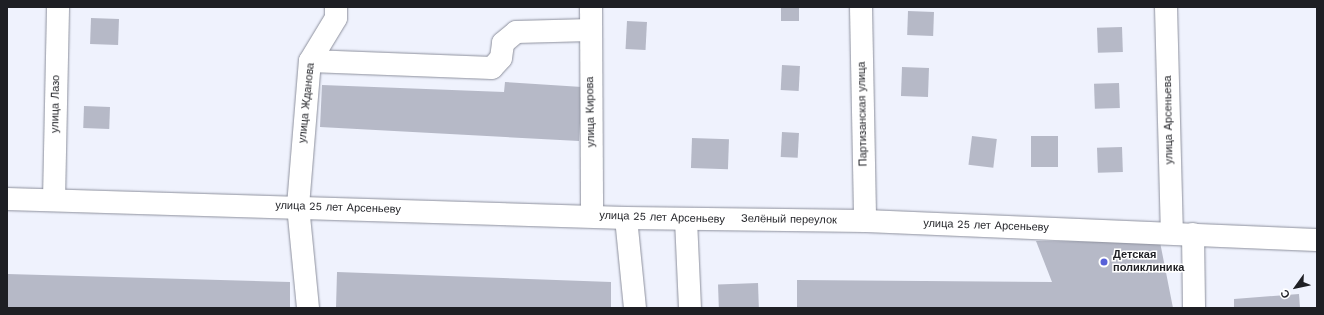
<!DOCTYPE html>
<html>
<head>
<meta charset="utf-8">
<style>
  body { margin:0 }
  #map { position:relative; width:1324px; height:315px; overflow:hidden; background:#eff2fd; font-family:"Work Sans",sans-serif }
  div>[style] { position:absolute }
  .building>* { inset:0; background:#b6b9c7; transform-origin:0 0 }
  .roads { filter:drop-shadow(0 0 1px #8d909d) drop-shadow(0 0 1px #8d909d) }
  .minor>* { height:22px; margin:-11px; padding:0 11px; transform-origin:11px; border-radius:11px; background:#fff }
  .major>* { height:22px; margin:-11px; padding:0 11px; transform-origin:11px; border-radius:11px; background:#fff }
  .dots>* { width:11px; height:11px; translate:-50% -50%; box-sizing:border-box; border:2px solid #fff; border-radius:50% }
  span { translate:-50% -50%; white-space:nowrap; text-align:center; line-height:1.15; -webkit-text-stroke:3px #fff; paint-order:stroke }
  .street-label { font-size:11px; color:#1e1f24 }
  .poi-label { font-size:11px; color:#1e1f24; font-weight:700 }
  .left { translate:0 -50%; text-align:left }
  .frame { position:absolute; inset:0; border:8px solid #1e1f24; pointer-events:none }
  .north { position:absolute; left:1276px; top:267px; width:40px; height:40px; -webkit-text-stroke:3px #fff; paint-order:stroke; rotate:237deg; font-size:11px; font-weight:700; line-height:16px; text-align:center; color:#1e1f24 }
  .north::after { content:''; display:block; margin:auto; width:14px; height:18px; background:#1e1f24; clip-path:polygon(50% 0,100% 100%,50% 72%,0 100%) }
</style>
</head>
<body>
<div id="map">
  <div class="building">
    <i style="left:781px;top:7px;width:18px;height:14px"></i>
    <i style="left:908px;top:11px;width:26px;height:24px;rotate:2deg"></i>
    <i style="left:91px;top:18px;width:28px;height:26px;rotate:2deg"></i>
    <i style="left:627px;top:21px;width:20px;height:28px;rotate:3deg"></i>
    <i style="left:1122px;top:27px;width:25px;height:25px;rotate:88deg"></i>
    <i style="left:782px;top:65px;width:18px;height:25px;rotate:3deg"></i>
    <i style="left:902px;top:67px;width:27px;height:29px;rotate:2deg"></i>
    <i style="clip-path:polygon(505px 82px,582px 87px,579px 141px,320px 127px,322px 85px,504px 92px)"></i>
    <i style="left:1119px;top:83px;width:25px;height:25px;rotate:88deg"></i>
    <i style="left:84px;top:106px;width:26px;height:22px;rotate:2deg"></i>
    <i style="left:782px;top:132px;width:17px;height:25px;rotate:3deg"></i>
    <i style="left:972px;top:136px;width:25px;height:29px;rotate:7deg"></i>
    <i style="left:1031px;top:136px;width:27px;height:31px"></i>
    <i style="left:692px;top:138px;width:37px;height:30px;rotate:2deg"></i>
    <i style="left:1122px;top:147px;width:25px;height:25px;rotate:88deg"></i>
    <i style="clip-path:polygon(1036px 241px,1160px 242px,1173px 308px,797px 308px,797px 280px,1052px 282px)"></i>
    <i style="clip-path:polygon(337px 272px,611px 282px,611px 308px,336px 308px)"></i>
    <i style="clip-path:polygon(7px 274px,290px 282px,290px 308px,7px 308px)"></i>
    <i style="left:758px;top:283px;width:25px;height:40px;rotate:88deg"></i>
    <i style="clip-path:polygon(1299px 294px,1300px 308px,1234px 308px,1234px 299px)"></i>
  </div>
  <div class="roads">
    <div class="minor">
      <i style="left:591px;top:7px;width:209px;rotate:89.7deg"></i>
      <i style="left:861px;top:7px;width:214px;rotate:88.9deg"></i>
      <i style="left:1166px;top:7px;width:226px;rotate:88.5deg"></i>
      <i style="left:310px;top:61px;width:182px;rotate:2.2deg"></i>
      <i style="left:492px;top:68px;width:13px;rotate:-48deg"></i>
      <i style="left:501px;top:58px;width:15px;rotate:-82deg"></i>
      <i style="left:503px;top:43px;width:17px;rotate:-40deg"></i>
      <i style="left:516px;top:32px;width:75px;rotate:-1.5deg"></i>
      <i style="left:54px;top:200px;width:193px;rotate:-88.8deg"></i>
      <i style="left:626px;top:218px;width:90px;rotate:84.3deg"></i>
      <i style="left:686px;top:220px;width:88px;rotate:87.4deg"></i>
      <i style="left:1193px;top:234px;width:74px;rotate:89.2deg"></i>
      <i style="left:308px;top:308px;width:102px;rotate:-95.6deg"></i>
      <i style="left:298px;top:206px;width:145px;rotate:-85.3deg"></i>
      <i style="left:310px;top:61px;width:50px;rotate:-58.8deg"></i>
      <i style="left:336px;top:18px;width:11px;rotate:-90deg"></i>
    </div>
    <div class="major">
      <i style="left:7px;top:199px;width:619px;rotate:1.76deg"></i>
      <i style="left:626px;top:218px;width:239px;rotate:0.7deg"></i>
      <i style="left:865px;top:221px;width:452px;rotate:2.4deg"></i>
    </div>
  </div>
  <div class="dots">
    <i style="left:1104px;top:262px;background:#5861d8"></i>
  </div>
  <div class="street-label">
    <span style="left:307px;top:103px;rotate:-84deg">улица Жданова</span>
    <span style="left:56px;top:104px;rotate:-89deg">улица Лазо</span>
    <span style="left:591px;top:112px;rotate:-91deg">улица Кирова</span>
    <span style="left:863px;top:114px;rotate:-91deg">Партизанская улица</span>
    <span style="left:1169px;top:120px;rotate:-91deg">улица Арсеньева</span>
    <span style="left:338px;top:208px;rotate:2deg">улица 25 лет Арсеньеву</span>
    <span style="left:662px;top:218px;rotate:2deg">улица 25 лет Арсеньеву</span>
    <span style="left:789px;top:220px;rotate:1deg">Зелёный переулок</span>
    <span style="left:986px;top:226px;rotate:2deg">улица 25 лет Арсеньеву</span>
  </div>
  <div class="poi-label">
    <span class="left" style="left:1113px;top:262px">Детская<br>поликлиника</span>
  </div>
  <div class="frame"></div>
  <div class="north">С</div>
</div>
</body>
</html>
